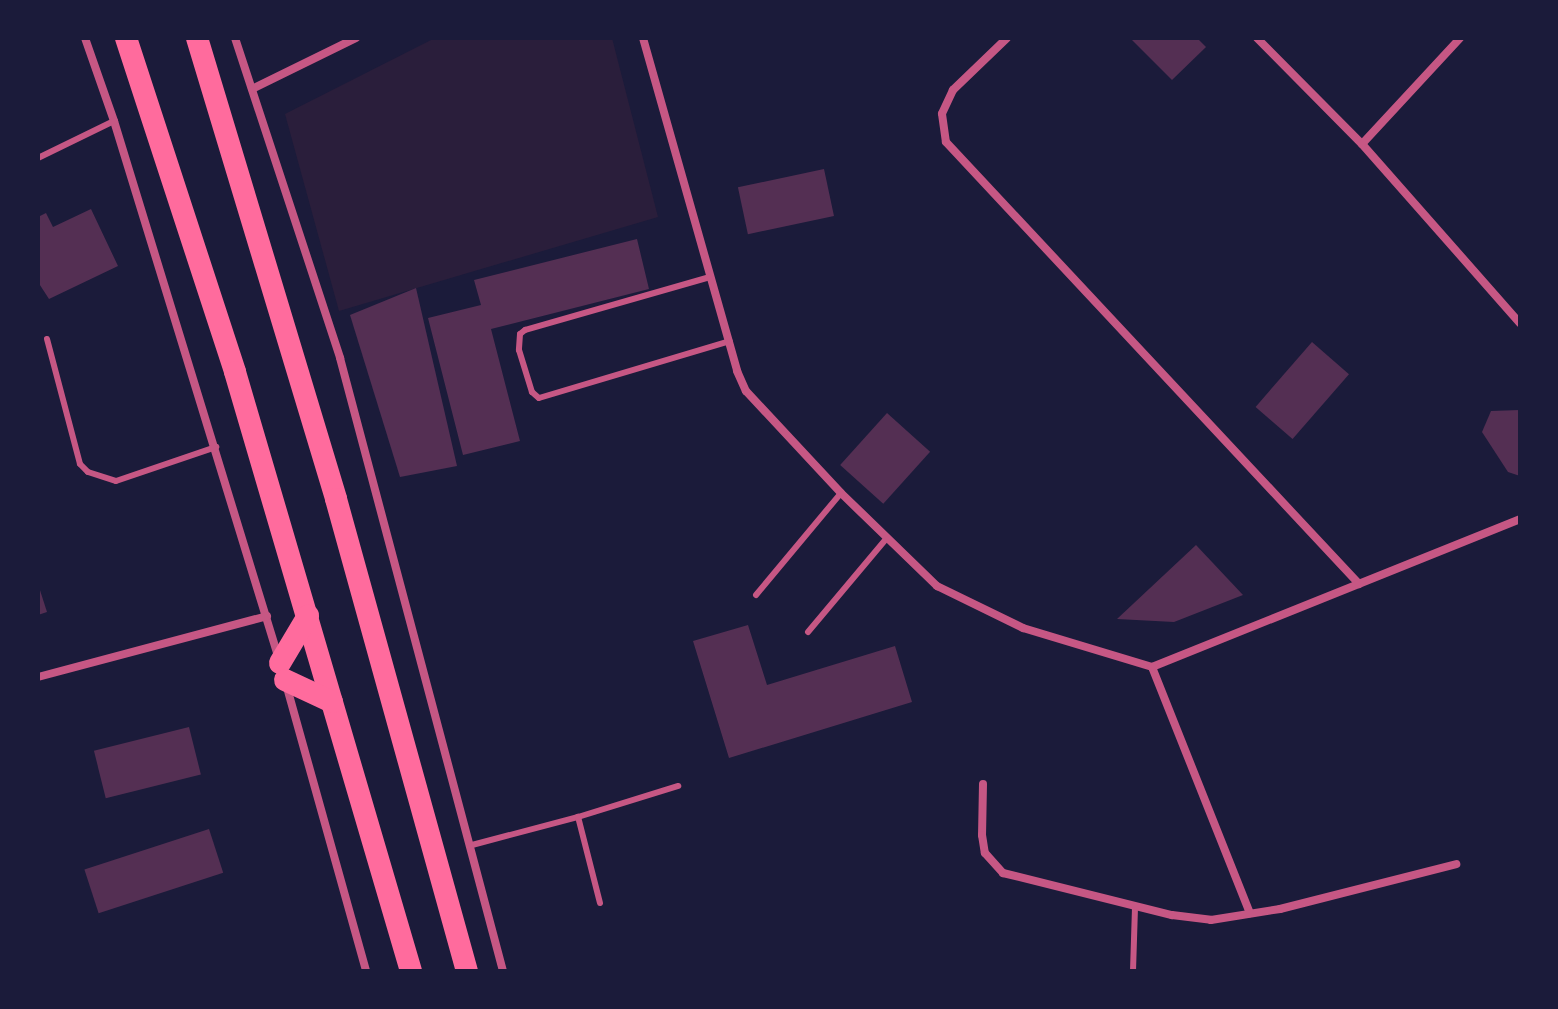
<!DOCTYPE html>
<html>
<head>
<meta charset="utf-8">
<style>
  body { margin:0 }
  #map { position:relative; width:1558px; height:1009px; overflow:hidden; background:#1b1b3a; font-family:"Nunito Sans",sans-serif }
  div>[style] { position:absolute }
  .green>* { inset:0; background:#2a1e3b }
  .building>* { inset:0; background:#542f53; transform-origin:0 0 }
  .service>* { height:6px; margin:-3px; padding:0 3px; transform-origin:3px; border-radius:3px; background:#c65784 }
  .minor>* { height:8px; margin:-4px; padding:0 4px; transform-origin:4px; border-radius:4px; background:#c65784 }
  .motorway>* { height:22px; margin:-11px; padding:0 11px; transform-origin:11px; border-radius:11px; background:#ff6b9d }
  span { translate:-50% -50%; white-space:nowrap; text-align:center; line-height:1.15; -webkit-text-stroke:8px #1b1b3a; paint-order:stroke }
  .frame { position:absolute; inset:0; border:40px solid #1b1b3a; pointer-events:none }
</style>
</head>
<body>
<div id="map">
  <div class="green">
    <i style="clip-path:polygon(435px 38px,612px 38px,658px 217px,339px 311px,285px 114px)"></i>
  </div>
  <div class="building">
    <i style="clip-path:polygon(1130px 38px,1197px 38px,1206px 47px,1172px 80px)"></i>
    <i style="left:824px;top:169px;width:48px;height:88px;rotate:78deg"></i>
    <i style="clip-path:polygon(91px 209px,118px 266px,49px 299px,38px 282px,38px 217px,46px 213px,53px 227px)"></i>
    <i style="clip-path:polygon(637px 239px,649px 289px,491px 329px,520px 441px,463px 455px,428px 318px,481px 305px,474px 280px)"></i>
    <i style="clip-path:polygon(416px 288px,457px 466px,400px 477px,350px 315px)"></i>
    <i style="left:1312px;top:342px;width:49px;height:86px;rotate:41deg"></i>
    <i style="clip-path:polygon(1520px 410px,1520px 476px,1508px 472px,1482px 432px,1491px 411px)"></i>
    <i style="left:887px;top:413px;width:58px;height:70px;rotate:42deg"></i>
    <i style="clip-path:polygon(1196px 545px,1243px 595px,1174px 622px,1117px 619px)"></i>
    <i style="clip-path:polygon(38px 584px,47px 612px,38px 615px)"></i>
    <i style="clip-path:polygon(748px 625px,767px 685px,895px 646px,912px 702px,729px 758px,693px 641px)"></i>
    <i style="left:189px;top:727px;width:49px;height:98px;rotate:76deg"></i>
    <i style="left:209px;top:829px;width:46px;height:131px;rotate:72deg"></i>
  </div>
  <div class="service">
    <i style="left:38px;top:158px;width:85px;rotate:-26deg"></i>
    <i style="left:710px;top:277px;width:192px;rotate:164deg"></i>
    <i style="left:525px;top:330px;width:6px;rotate:141deg"></i>
    <i style="left:520px;top:334px;width:16px;rotate:94deg"></i>
    <i style="left:519px;top:350px;width:44px;rotate:72.8deg"></i>
    <i style="left:532px;top:392px;width:9px;rotate:41deg"></i>
    <i style="left:539px;top:398px;width:199px;rotate:-16.6deg"></i>
    <i style="left:47px;top:339px;width:129px;rotate:75.2deg"></i>
    <i style="left:80px;top:464px;width:11px;rotate:45deg"></i>
    <i style="left:88px;top:472px;width:29px;rotate:18deg"></i>
    <i style="left:116px;top:481px;width:106px;rotate:-18.8deg"></i>
    <i style="left:756px;top:595px;width:133px;rotate:-50.2deg"></i>
    <i style="left:808px;top:632px;width:123px;rotate:-50deg"></i>
    <i style="left:472px;top:845px;width:110px;rotate:-14.8deg"></i>
    <i style="left:600px;top:903px;width:89px;rotate:-104.3deg"></i>
    <i style="left:578px;top:817px;width:105px;rotate:-17.2deg"></i>
    <i style="left:1133px;top:971px;width:65px;rotate:-88.2deg"></i>
  </div>
  <div class="minor">
    <i style="left:85px;top:38px;width:88px;rotate:70.7deg"></i>
    <i style="left:114px;top:121px;width:560px;rotate:72.96deg"></i>
    <i style="left:235px;top:38px;width:337px;rotate:71.8deg"></i>
    <i style="left:340px;top:358px;width:634px;rotate:75.11deg"></i>
    <i style="left:643px;top:38px;width:346px;rotate:74.2deg"></i>
    <i style="left:737px;top:371px;width:22px;rotate:66deg"></i>
    <i style="left:746px;top:391px;width:139px;rotate:47deg"></i>
    <i style="left:841px;top:493px;width:134px;rotate:44.1deg"></i>
    <i style="left:937px;top:586px;width:96px;rotate:26deg"></i>
    <i style="left:1023px;top:628px;width:135px;rotate:16.8deg"></i>
    <i style="left:1152px;top:667px;width:265px;rotate:68.3deg"></i>
    <i style="left:1007px;top:38px;width:75px;rotate:136.1deg"></i>
    <i style="left:953px;top:90px;width:26px;rotate:115deg"></i>
    <i style="left:942px;top:114px;width:28px;rotate:82deg"></i>
    <i style="left:946px;top:142px;width:605px;rotate:46.94deg"></i>
    <i style="left:1257px;top:38px;width:149px;rotate:45.3deg"></i>
    <i style="left:1362px;top:144px;width:239px;rotate:48.6deg"></i>
    <i style="left:252px;top:89px;width:116px;rotate:-26.1deg"></i>
    <i style="left:1362px;top:144px;width:144px;rotate:-47.2deg"></i>
    <i style="left:1152px;top:667px;width:397px;rotate:-21.9deg"></i>
    <i style="left:38px;top:677px;width:237px;rotate:-14.9deg"></i>
    <i style="left:286px;top:684px;width:298px;rotate:74.4deg"></i>
    <i style="left:983px;top:784px;width:51px;rotate:91.1deg"></i>
    <i style="left:982px;top:835px;width:18px;rotate:81deg"></i>
    <i style="left:985px;top:853px;width:27px;rotate:48deg"></i>
    <i style="left:1003px;top:873px;width:174px;rotate:14deg"></i>
    <i style="left:1172px;top:915px;width:39px;rotate:7deg"></i>
    <i style="left:1211px;top:920px;width:70px;rotate:-9.1deg"></i>
    <i style="left:1280px;top:909px;width:182px;rotate:-14.3deg"></i>
  </div>
  <div class="motorway">
    <i style="left:126px;top:38px;width:351px;rotate:71.9deg"></i>
    <i style="left:235px;top:372px;width:624px;rotate:73.63deg"></i>
    <i style="left:197px;top:38px;width:481px;rotate:73.2deg"></i>
    <i style="left:336px;top:499px;width:490px;rotate:74.5deg"></i>
    <i style="left:280px;top:663px;width:55px;rotate:-59.2deg"></i>
    <i style="left:285px;top:680px;width:52px;rotate:25.1deg"></i>
  </div>
  <div class="frame"></div>
</div>
</body>
</html>
